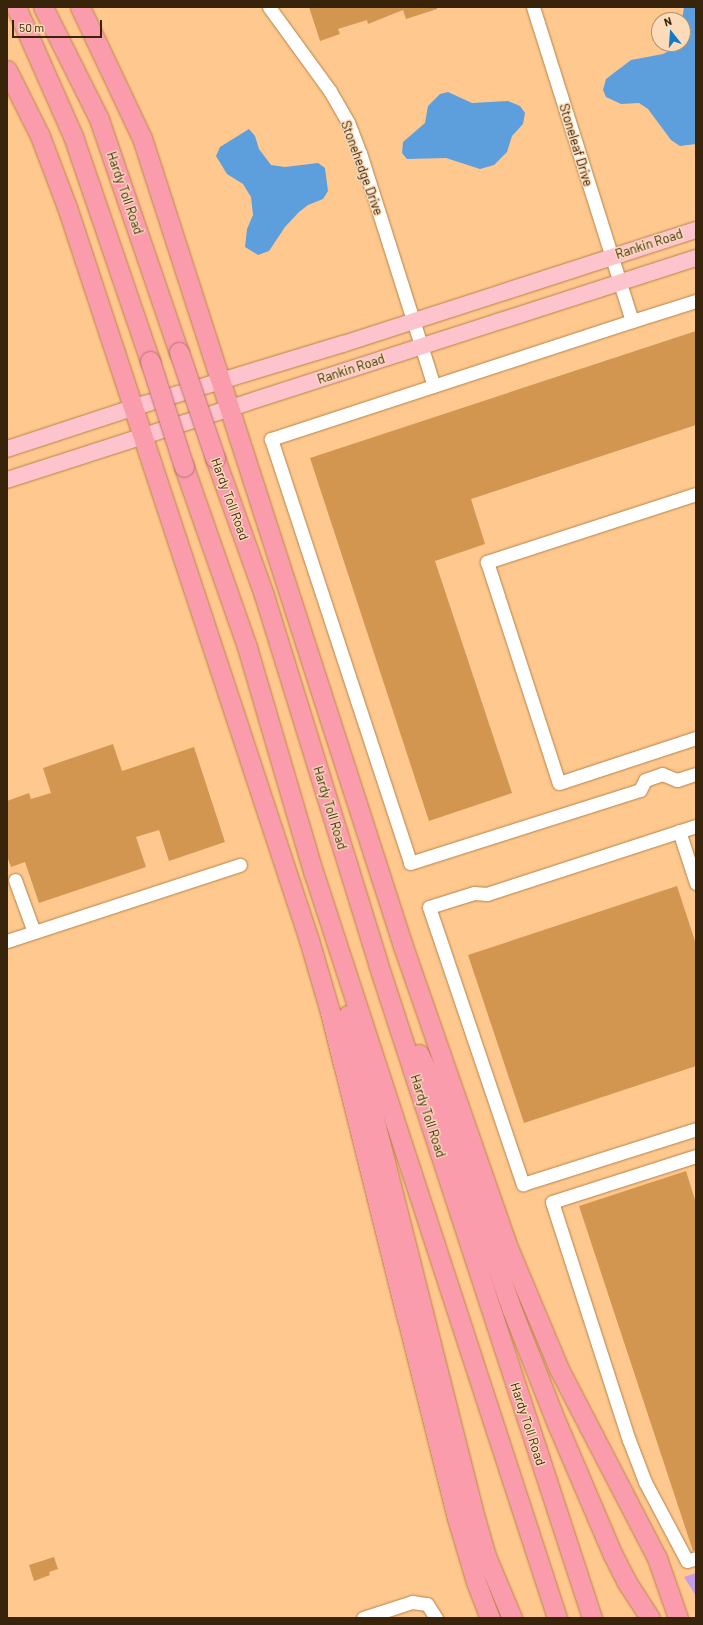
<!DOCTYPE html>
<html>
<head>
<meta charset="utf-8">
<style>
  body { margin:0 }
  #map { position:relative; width:703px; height:1625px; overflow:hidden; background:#ffc88e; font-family:Barlow,sans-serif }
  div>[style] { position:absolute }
  .green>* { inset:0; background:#c59de8 }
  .water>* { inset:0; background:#5d9fdc }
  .building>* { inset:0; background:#d29650 }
  .roads { filter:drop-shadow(0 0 1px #b58349) drop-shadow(0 0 1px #b58349) }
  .minor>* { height:13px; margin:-6.5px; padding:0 6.5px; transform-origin:6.5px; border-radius:6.5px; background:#fff }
  .major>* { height:16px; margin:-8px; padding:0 8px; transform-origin:8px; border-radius:8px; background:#fdc4ce }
  .highway>* { height:19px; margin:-9.5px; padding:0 9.5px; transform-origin:9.5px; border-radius:9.5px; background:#fb9cad }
  .bridges { filter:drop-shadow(0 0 1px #b77274) drop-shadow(0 0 1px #b77274) }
  .highway-bridge>* { height:19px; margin:-9.5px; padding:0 9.5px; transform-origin:9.5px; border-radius:9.5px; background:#fb9cad }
  span { translate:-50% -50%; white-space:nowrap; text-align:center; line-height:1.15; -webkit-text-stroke:3px #fbdbb8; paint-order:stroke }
  .street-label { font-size:13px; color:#38240b }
  .frame { position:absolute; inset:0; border:8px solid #38240b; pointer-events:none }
  .north { position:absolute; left:651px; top:12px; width:40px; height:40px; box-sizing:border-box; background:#fbdbb8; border:1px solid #ad9273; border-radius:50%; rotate:343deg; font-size:11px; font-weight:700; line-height:16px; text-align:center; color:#38240b }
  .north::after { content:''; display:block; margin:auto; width:14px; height:18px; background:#1578c4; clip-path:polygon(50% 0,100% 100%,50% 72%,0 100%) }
  .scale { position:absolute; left:12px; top:20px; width:90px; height:18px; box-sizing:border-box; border:2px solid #38240b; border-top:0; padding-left:5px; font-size:12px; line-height:14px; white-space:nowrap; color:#38240b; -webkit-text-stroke:3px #fbdbb8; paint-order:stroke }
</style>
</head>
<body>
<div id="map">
  <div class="green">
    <i style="clip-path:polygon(696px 1573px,696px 1596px,684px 1577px)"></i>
  </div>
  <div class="water">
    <i style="clip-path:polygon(684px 7px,696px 7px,696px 144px,680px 146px,671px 140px,648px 109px,639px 103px,621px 104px,606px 97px,603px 90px,606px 79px,631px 60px,663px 54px,675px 48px,677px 44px,683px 44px,682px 20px)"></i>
    <i style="clip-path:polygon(448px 92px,472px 103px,508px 101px,520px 106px,525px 113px,523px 124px,512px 136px,507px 152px,494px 165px,480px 169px,446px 158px,407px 159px,402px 153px,403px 142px,425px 123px,428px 106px,440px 94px)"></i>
    <i style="clip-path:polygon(249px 129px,255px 136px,259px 149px,271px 165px,285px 167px,318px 163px,325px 168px,328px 191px,323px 199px,308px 205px,299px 212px,285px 227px,269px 251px,258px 255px,245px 247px,247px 229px,253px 215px,251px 197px,243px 184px,227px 174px,216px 156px,220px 147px)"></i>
  </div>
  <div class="building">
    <i style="clip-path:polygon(309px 7px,437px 7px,437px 9px,406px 19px,403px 10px,368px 24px,367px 20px,338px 29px,340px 34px,320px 41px)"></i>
    <i style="clip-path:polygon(696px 331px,696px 425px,471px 499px,485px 544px,435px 561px,512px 793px,429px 821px,310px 458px)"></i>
    <i style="clip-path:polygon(113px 744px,122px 771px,194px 747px,225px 842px,169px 861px,159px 830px,136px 837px,146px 867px,39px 903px,25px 862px,11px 867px,7px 856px,7px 801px,29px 793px,31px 799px,51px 793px,43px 768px)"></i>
    <i style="clip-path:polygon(677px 886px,696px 944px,696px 1066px,524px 1123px,468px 955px)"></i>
    <i style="clip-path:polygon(686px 1171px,696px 1203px,696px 1550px,693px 1551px,579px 1206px)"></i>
    <i style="clip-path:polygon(54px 1557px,58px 1569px,49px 1572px,50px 1575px,34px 1581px,29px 1565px)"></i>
  </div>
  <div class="roads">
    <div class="minor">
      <i style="left:269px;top:7px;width:104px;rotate:54deg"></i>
      <i style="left:330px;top:91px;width:36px;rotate:60deg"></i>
      <i style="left:348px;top:122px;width:33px;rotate:69deg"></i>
      <i style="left:360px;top:153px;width:244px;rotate:72.4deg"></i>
      <i style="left:533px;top:7px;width:329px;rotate:72.5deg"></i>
      <i style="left:632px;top:321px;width:380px;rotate:161.9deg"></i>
      <i style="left:271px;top:439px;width:446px;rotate:71.8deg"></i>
      <i style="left:410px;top:863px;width:241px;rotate:-17.6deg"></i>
      <i style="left:640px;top:790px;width:11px;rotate:-63deg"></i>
      <i style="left:645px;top:780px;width:18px;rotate:-19deg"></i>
      <i style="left:662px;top:774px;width:16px;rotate:22deg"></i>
      <i style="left:677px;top:780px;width:20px;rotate:-18deg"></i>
      <i style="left:632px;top:321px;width:67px;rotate:-17.4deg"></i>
      <i style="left:696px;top:494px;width:220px;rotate:162deg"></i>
      <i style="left:487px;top:562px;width:232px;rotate:72deg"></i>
      <i style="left:559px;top:783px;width:144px;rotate:-18.2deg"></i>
      <i style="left:696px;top:826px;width:220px;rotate:162deg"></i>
      <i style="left:487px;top:894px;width:13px;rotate:-176deg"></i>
      <i style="left:474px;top:893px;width:47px;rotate:162.7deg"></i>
      <i style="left:429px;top:907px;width:293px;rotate:71.3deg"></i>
      <i style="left:523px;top:1184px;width:182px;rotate:-17.6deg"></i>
      <i style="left:679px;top:831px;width:55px;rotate:71.9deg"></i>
      <i style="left:15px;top:880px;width:55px;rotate:69.9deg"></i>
      <i style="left:7px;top:941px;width:245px;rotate:-18.1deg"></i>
      <i style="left:696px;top:1156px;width:151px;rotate:162.3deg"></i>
      <i style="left:552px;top:1202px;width:250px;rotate:72.1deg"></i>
      <i style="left:629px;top:1440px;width:45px;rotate:69.1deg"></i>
      <i style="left:645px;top:1482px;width:89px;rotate:62deg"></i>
      <i style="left:687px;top:1561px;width:9px;rotate:-18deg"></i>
      <i style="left:363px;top:1618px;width:52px;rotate:-18.1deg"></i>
      <i style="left:412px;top:1602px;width:15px;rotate:8deg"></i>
      <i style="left:427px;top:1604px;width:17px;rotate:57deg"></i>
    </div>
    <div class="major">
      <i style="left:7px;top:449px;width:145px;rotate:-18.1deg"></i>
      <i style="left:145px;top:404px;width:207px;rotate:-16.9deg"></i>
      <i style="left:343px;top:344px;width:371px;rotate:-17.9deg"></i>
      <i style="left:7px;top:480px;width:724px;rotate:-17.86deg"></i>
    </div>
    <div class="highway">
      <i style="left:16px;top:7px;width:141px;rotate:66.2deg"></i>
      <i style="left:73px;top:136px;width:238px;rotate:71.1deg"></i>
      <i style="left:43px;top:7px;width:125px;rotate:63.4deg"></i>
      <i style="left:99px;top:119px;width:246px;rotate:71.1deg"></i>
      <i style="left:80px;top:7px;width:145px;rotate:64.7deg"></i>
      <i style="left:142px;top:138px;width:849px;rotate:72.1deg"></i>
      <i style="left:403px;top:946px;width:322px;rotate:70.8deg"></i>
      <i style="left:509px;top:1250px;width:129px;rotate:67.2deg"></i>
      <i style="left:559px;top:1369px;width:213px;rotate:62.6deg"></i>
      <i style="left:657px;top:1558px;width:64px;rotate:70.7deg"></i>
      <i style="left:7px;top:70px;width:74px;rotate:63.4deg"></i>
      <i style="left:40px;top:136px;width:76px;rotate:69.2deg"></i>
      <i style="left:67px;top:207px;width:772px;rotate:71.73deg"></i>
      <i style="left:309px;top:940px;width:75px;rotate:73.7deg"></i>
      <i style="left:330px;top:1012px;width:522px;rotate:75.91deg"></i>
      <i style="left:457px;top:1518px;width:67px;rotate:73.5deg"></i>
      <i style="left:476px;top:1582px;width:39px;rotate:69deg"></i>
      <i style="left:215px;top:458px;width:145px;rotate:70.3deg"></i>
      <i style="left:264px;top:595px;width:386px;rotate:72.8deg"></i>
      <i style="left:378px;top:964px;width:688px;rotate:71.88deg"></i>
      <i style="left:184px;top:467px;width:191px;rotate:70.7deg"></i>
      <i style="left:247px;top:647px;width:237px;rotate:73.6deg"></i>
      <i style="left:314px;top:874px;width:783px;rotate:71.91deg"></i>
      <i style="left:348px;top:1015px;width:515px;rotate:75.83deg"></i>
      <i style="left:474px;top:1514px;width:44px;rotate:74.1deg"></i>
      <i style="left:486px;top:1556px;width:67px;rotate:67.2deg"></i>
      <i style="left:419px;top:1054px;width:29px;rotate:65deg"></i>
      <i style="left:431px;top:1080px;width:244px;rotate:70.6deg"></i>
      <i style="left:512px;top:1310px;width:123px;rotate:68.5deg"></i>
      <i style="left:557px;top:1424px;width:142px;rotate:66.9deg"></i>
      <i style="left:613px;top:1555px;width:29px;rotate:63deg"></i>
      <i style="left:626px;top:1581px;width:44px;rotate:57deg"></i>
    </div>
  </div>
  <div class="bridges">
    <div class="highway-bridge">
      <i style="left:179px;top:352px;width:112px;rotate:71.2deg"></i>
      <i style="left:150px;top:361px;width:111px;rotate:72.2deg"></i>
    </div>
  </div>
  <div class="street-label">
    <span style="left:576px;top:145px;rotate:73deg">Stoneleaf Drive</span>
    <span style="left:362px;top:168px;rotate:70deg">Stonehedge Drive</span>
    <span style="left:125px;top:193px;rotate:71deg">Hardy Toll Road</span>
    <span style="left:649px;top:244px;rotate:-18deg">Rankin Road</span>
    <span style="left:351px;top:369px;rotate:-18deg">Rankin Road</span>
    <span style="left:230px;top:499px;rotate:70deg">Hardy Toll Road</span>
    <span style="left:330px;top:808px;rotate:73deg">Hardy Toll Road</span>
    <span style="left:428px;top:1116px;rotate:72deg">Hardy Toll Road</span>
    <span style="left:528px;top:1424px;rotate:72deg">Hardy Toll Road</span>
  </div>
  <div class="frame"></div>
  <div class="north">N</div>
  <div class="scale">50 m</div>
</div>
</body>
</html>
